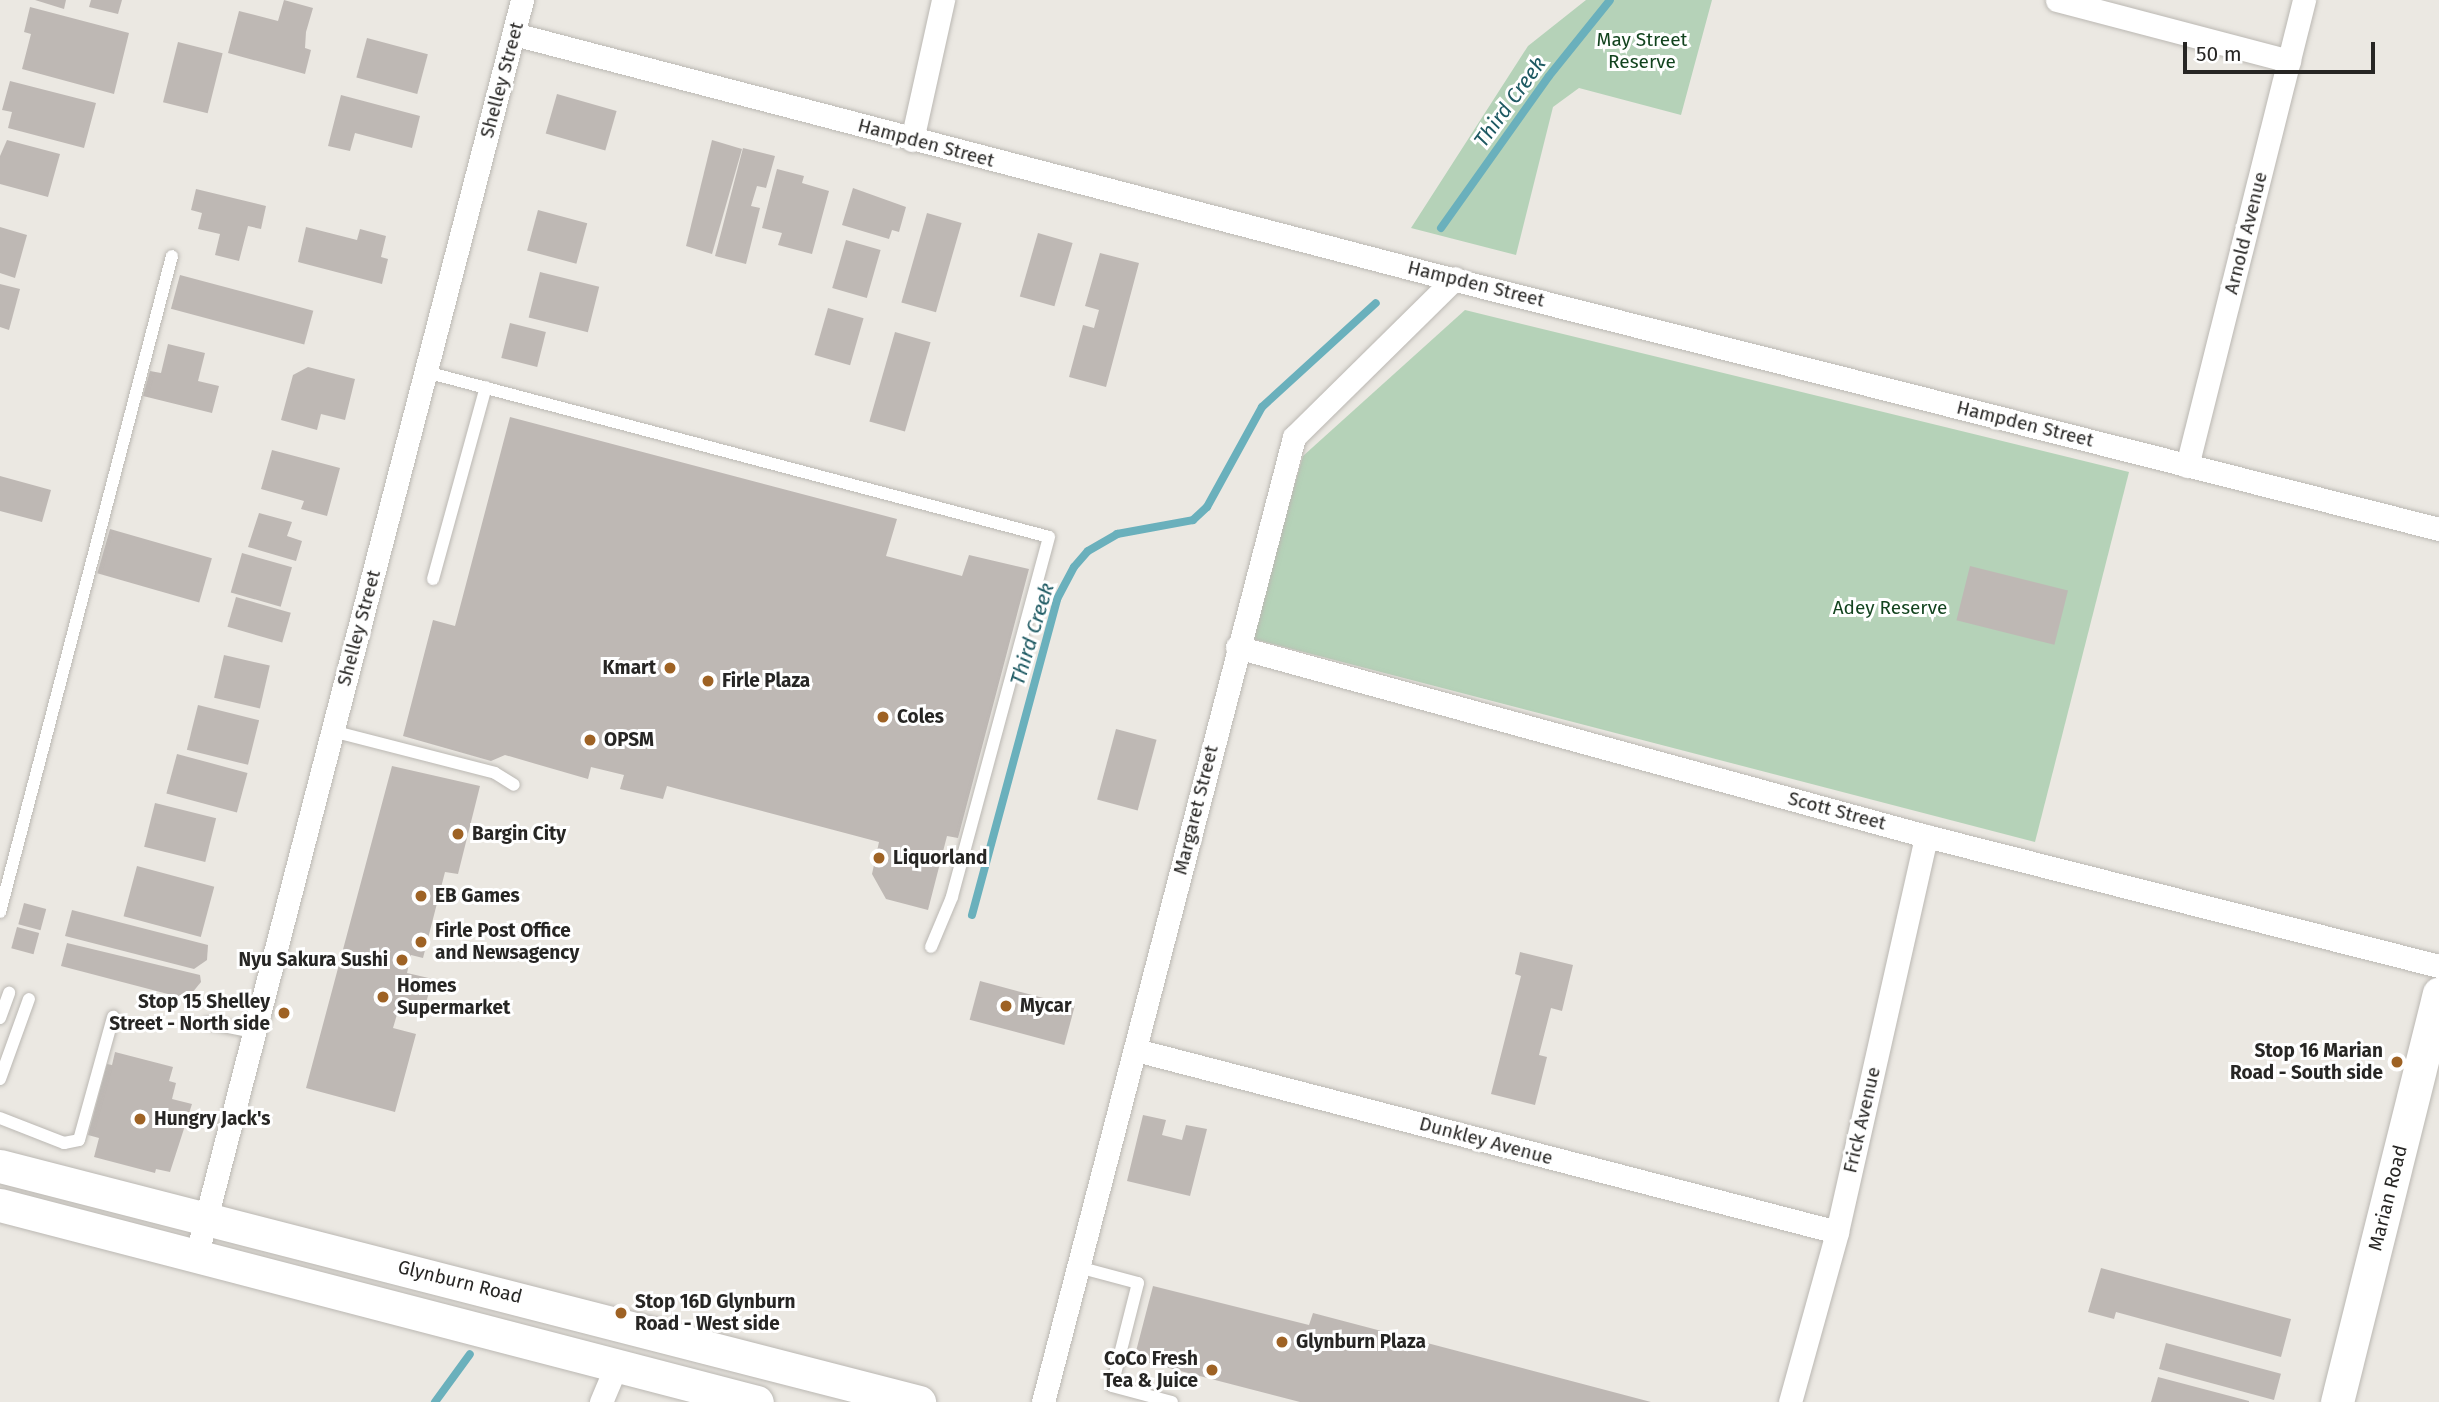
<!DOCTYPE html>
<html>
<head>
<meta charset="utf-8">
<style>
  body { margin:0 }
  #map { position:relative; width:2439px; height:1402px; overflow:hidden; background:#ebe8e2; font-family:"Fira Sans",sans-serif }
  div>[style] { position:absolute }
  .green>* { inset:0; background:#b5d2b8 }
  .stream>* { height:8px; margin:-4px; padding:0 4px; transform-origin:4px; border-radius:4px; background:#6ab0bc }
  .building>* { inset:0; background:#beb8b4; transform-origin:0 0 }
  .roads { filter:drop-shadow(0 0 2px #bbb8b3) drop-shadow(0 0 2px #bbb8b3) }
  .lane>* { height:12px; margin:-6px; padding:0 6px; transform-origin:6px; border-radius:6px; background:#fff }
  .street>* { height:23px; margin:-11.5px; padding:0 11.5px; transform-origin:11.5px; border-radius:11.5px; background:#fff }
  .secondary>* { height:33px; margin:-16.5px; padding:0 16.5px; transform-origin:16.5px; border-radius:16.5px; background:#fff }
  .dots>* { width:19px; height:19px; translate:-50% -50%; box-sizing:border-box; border:4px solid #fff; border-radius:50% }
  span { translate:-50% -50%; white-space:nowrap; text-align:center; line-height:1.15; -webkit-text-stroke:6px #fff; paint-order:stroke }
  .park-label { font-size:19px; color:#12431e }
  .street-label { font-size:19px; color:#272624 }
  .poi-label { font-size:19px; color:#272624; font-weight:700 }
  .right { translate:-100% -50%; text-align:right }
  .left { translate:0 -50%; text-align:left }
  .water-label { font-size:21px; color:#1d5962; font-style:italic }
  .scale { position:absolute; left:2183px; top:42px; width:192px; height:32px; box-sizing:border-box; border:4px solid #272624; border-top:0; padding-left:9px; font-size:21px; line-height:24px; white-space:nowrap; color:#272624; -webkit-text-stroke:5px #fff; paint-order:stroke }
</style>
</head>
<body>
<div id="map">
  <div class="green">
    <i style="clip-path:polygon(1586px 0,1712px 0,1681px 115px,1579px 88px,1553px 107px,1516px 255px,1411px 228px,1528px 46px)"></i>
    <i style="clip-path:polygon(1465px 310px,2129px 472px,2035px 842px,1250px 638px,1303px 456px)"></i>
  </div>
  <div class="stream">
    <i style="left:1441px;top:228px;width:186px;rotate:-54.6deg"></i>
    <i style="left:1549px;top:76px;width:97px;rotate:-51.2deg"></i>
    <i style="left:972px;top:915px;width:327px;rotate:-74.9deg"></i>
    <i style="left:1057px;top:599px;width:36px;rotate:-62deg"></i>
    <i style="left:1074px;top:567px;width:21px;rotate:-49deg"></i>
    <i style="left:1088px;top:551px;width:34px;rotate:-30deg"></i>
    <i style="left:1117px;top:534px;width:77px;rotate:-10.4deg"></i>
    <i style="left:1193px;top:520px;width:19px;rotate:-43deg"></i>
    <i style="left:1207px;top:507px;width:114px;rotate:-61.2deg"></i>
    <i style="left:1262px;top:407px;width:154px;rotate:-42.4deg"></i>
    <i style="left:435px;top:1402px;width:59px;rotate:-53.9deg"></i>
  </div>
  <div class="building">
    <i style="clip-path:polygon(35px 0,66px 0,64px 9px)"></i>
    <i style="clip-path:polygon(91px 0,122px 0,118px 14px,89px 7px)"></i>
    <i style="clip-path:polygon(284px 0,313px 8px,306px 32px,305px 48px,311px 50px,305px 74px,228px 53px,239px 11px,278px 21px)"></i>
    <i style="clip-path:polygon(30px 7px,129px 33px,114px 94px,22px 69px,31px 34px,24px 32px)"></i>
    <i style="left:367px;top:38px;width:63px;height:41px;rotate:15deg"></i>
    <i style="left:178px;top:42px;width:46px;height:62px;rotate:14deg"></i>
    <i style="clip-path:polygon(10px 81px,96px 103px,84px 148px,8px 128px,12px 112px,2px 110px)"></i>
    <i style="left:557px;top:94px;width:62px;height:41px;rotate:16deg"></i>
    <i style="clip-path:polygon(341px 95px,420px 116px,412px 148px,355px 133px,350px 151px,328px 146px)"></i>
    <i style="clip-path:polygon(7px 140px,60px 154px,48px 197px,0 184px,0 156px)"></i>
    <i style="clip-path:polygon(712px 140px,742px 149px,712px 254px,686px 246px)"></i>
    <i style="clip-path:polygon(743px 148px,775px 156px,766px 188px,757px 186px,751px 206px,760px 208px,746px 264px,715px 256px)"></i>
    <i style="clip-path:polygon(777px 169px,804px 176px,802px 183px,829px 191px,812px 254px,778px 245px,782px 233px,762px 228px)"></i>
    <i style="clip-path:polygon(853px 188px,906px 207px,899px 232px,892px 230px,889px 239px,842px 225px)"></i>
    <i style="clip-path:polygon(196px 189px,266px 206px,261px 229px,248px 226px,239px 261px,215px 255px,220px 234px,198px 229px,202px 213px,191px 210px)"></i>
    <i style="left:538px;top:210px;width:51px;height:42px;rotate:15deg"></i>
    <i style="left:927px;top:213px;width:36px;height:93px;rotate:16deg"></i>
    <i style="clip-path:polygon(0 227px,27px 235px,15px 278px,0 273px)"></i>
    <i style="clip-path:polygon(306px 227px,357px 240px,360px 229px,386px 236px,381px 257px,388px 259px,382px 284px,298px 262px)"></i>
    <i style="left:1038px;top:233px;width:36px;height:66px;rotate:16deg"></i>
    <i style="left:846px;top:240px;width:36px;height:50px;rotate:16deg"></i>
    <i style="clip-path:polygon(1100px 253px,1139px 263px,1106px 387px,1069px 377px,1083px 325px,1094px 328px,1099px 310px,1085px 306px)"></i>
    <i style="left:540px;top:272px;width:61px;height:47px;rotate:14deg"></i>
    <i style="left:180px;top:275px;width:138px;height:35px;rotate:15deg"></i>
    <i style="clip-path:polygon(0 284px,20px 289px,9px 330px,0 327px)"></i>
    <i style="left:828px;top:308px;width:37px;height:49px;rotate:16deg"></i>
    <i style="left:510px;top:323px;width:37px;height:36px;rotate:14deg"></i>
    <i style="left:895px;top:332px;width:37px;height:93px;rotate:16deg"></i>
    <i style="clip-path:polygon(168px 344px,205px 353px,198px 381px,219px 386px,212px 413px,143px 396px,150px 371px,161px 373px)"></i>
    <i style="clip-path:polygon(308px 367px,355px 379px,345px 420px,321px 414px,317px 430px,281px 420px,293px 375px)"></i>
    <i style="clip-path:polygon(510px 417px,897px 519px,886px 556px,962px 576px,969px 555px,1029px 569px,958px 838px,947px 836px,928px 910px,886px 899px,872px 874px,879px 842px,667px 786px,663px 799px,620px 789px,624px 775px,591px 767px,588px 779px,505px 755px,491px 761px,403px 736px,433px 620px,455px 626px)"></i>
    <i style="clip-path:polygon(272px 450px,340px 468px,327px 516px,301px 509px,304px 501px,261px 489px)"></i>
    <i style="clip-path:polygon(0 476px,51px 490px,42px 522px,0 511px)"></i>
    <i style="clip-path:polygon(259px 513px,292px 522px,287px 536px,302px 541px,296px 561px,248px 547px)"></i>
    <i style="left:110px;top:529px;width:106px;height:46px;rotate:16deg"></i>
    <i style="left:242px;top:553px;width:52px;height:41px;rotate:16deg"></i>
    <i style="left:1970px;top:566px;width:101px;height:56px;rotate:14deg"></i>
    <i style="left:236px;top:597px;width:57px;height:31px;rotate:16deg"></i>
    <i style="left:224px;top:655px;width:47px;height:44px;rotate:13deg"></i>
    <i style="left:198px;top:705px;width:63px;height:46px;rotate:14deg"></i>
    <i style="left:1116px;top:729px;width:42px;height:73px;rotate:15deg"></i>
    <i style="left:177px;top:754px;width:73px;height:41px;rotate:15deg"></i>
    <i style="clip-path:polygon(392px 766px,480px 786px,458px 874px,445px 872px,423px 958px,411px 955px,407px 973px,433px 979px,422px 1016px,398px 1011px,393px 1028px,416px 1034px,395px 1112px,306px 1088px)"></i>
    <i style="left:155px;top:803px;width:63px;height:45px;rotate:14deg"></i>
    <i style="left:137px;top:866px;width:80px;height:52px;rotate:15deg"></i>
    <i style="left:24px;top:903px;width:23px;height:22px;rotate:15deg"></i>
    <i style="clip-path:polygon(72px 910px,208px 945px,207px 960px,194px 969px,65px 936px)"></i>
    <i style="left:17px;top:927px;width:23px;height:22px;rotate:15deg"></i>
    <i style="clip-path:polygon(67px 943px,200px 975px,201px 982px,187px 999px,61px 966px)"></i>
    <i style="clip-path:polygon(1520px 952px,1573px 965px,1562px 1011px,1551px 1008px,1539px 1055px,1547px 1057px,1535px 1105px,1491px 1094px,1521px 976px,1515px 974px)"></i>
    <i style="left:980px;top:981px;width:98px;height:40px;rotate:15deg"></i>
    <i style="clip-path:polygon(115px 1052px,173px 1067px,169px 1081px,176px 1083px,172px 1099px,192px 1104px,170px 1172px,156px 1169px,155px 1173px,94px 1157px,99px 1138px,88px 1135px,107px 1064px,112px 1065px)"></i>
    <i style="clip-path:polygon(1143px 1115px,1166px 1120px,1162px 1135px,1182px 1140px,1186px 1125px,1207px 1129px,1190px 1196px,1127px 1181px)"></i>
    <i style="clip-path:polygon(2101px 1268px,2291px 1319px,2281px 1357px,2116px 1312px,2114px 1319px,2088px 1312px)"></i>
    <i style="clip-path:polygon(1153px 1286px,1309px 1325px,1313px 1313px,1651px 1402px,1300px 1402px,1134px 1359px)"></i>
    <i style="left:2166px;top:1343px;width:119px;height:27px;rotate:15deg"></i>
    <i style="clip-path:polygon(2158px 1377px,2249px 1401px,2249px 1402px,2151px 1402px)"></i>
  </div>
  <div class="roads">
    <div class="lane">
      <i style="left:426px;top:372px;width:644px;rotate:14.83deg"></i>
      <i style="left:1049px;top:537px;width:373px;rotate:105.1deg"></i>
      <i style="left:952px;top:897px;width:54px;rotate:112.8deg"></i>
      <i style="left:433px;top:579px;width:199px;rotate:-74.6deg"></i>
      <i style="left:332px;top:731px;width:168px;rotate:14.4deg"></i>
      <i style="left:495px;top:773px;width:22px;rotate:32deg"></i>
      <i style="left:0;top:912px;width:678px;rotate:-75.31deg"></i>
      <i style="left:0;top:1018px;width:27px;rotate:-70deg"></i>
      <i style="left:208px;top:1023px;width:46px;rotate:11.3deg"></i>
      <i style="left:0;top:1079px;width:85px;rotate:-70.1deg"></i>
      <i style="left:0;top:1118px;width:69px;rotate:21.3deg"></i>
      <i style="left:64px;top:1143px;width:15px;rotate:-11deg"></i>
      <i style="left:79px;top:1140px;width:128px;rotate:-74.5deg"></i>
      <i style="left:1078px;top:1267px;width:62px;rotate:14.9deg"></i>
      <i style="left:1138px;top:1283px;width:106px;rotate:104.2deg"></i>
      <i style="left:1112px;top:1386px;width:62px;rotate:14.9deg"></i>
    </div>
    <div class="street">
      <i style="left:2057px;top:0;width:240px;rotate:14.7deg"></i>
      <i style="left:514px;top:34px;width:949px;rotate:14.65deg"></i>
      <i style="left:1432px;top:274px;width:1039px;rotate:14.21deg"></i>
      <i style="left:912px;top:140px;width:143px;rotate:-77.5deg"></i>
      <i style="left:2187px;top:466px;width:480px;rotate:-75.9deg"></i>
      <i style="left:1237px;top:647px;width:714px;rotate:15.34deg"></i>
      <i style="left:1926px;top:836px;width:529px;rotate:14.22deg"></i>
      <i style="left:1136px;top:1050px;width:724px;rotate:14.55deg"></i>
      <i style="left:196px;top:1257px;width:1299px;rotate:-75.46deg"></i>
      <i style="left:601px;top:1402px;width:41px;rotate:-67.2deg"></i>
      <i style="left:1043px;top:1402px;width:997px;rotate:-75.42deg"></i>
      <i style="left:1294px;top:437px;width:226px;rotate:-44.6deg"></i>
      <i style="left:1790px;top:1402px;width:176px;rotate:-74.5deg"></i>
      <i style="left:1837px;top:1232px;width:406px;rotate:-77.3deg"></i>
    </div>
    <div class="secondary">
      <i style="left:0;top:1166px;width:949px;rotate:14.4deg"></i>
      <i style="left:0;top:1205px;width:782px;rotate:14.59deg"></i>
      <i style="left:2337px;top:1402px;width:421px;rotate:-76deg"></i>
    </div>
  </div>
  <div class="dots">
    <i style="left:670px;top:668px;background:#9e6224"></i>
    <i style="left:708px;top:681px;background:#9e6224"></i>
    <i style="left:883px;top:717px;background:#9e6224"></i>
    <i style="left:590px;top:740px;background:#9e6224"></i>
    <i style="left:458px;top:834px;background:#9e6224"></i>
    <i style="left:879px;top:858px;background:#9e6224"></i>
    <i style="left:421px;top:896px;background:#9e6224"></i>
    <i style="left:421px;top:942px;background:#9e6224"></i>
    <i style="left:402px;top:960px;background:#9e6224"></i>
    <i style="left:383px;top:997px;background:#9e6224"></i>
    <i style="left:1006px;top:1006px;background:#9e6224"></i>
    <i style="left:284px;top:1013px;background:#9e6224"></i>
    <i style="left:2397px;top:1062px;background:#9e6224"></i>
    <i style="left:140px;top:1119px;background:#9e6224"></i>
    <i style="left:621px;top:1313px;background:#9e6224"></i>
    <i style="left:1282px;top:1342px;background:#9e6224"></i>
    <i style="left:1212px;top:1370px;background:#9e6224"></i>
  </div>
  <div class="park-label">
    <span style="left:1642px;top:51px">May Street<br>Reserve</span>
    <span style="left:1890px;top:608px">Adey Reserve</span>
  </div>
  <div class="street-label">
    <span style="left:502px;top:80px;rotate:-75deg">Shelley Street</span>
    <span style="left:926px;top:143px;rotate:15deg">Hampden Street</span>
    <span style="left:2246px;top:233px;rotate:-76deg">Arnold Avenue</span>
    <span style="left:1476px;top:284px;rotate:14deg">Hampden Street</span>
    <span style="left:2025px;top:424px;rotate:14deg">Hampden Street</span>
    <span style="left:359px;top:628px;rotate:-75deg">Shelley Street</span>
    <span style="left:1196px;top:810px;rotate:-76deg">Margaret Street</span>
    <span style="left:1837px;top:811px;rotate:15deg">Scott Street</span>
    <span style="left:1862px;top:1120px;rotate:-77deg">Frick Avenue</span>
    <span style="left:1486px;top:1141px;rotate:15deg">Dunkley Avenue</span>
    <span style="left:2388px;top:1198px;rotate:-76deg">Marian Road</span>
    <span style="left:460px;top:1282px;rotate:14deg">Glynburn Road</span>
  </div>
  <div class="poi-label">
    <span class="right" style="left:656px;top:668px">Kmart</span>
    <span class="left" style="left:722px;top:681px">Firle Plaza</span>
    <span class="left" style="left:897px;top:717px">Coles</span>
    <span class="left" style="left:604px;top:740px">OPSM</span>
    <span class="left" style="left:472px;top:834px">Bargin City</span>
    <span class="left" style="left:893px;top:858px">Liquorland</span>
    <span class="left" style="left:435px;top:896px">EB Games</span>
    <span class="left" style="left:435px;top:942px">Firle Post Office<br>and Newsagency</span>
    <span class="right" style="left:388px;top:960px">Nyu Sakura Sushi</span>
    <span class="left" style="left:397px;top:997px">Homes<br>Supermarket</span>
    <span class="right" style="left:270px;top:1013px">Stop 15 Shelley<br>Street - North side</span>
    <span class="left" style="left:1020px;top:1006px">Mycar</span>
    <span class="right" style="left:2383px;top:1062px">Stop 16 Marian<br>Road - South side</span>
    <span class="left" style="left:154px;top:1119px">Hungry Jack's</span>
    <span class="left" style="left:635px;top:1313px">Stop 16D Glynburn<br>Road - West side</span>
    <span class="left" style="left:1296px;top:1342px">Glynburn Plaza</span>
    <span class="right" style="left:1198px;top:1370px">CoCo Fresh<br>Tea &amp; Juice</span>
  </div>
  <div class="water-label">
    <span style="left:1510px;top:102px;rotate:-54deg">Third Creek</span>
    <span style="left:1032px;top:634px;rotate:-73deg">Third Creek</span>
  </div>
  <div class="scale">50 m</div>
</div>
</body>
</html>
